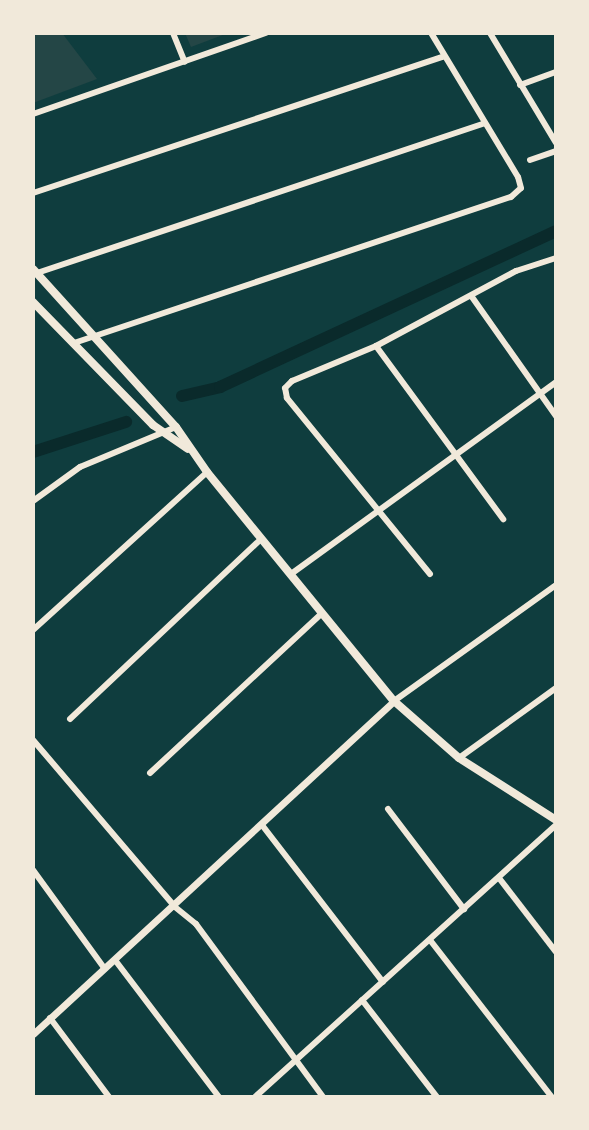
<!DOCTYPE html>
<html>
<head>
<meta charset="utf-8">
<style>
  body { margin:0 }
  #map { position:relative; width:589px; height:1130px; overflow:hidden; background:#0f3d3e; font-family:"Roboto Condensed",sans-serif }
  div>[style] { position:absolute }
  .green>* { inset:0; background:#244646 }
  .canal>* { height:12px; margin:-6px; padding:0 6px; transform-origin:6px; border-radius:6px; background:#0a2a2b }
  .minor>* { height:6px; margin:-3px; padding:0 3px; transform-origin:3px; border-radius:3px; background:#f1e9da }
  .tertiary>* { height:7px; margin:-3.5px; padding:0 3.5px; transform-origin:3.5px; border-radius:3.5px; background:#f1e9da }
  .secondary>* { height:8px; margin:-4px; padding:0 4px; transform-origin:4px; border-radius:4px; background:#f1e9da }
  span { translate:-50% -50%; white-space:nowrap; text-align:center; line-height:1.15; -webkit-text-stroke:5px #f1e9da; paint-order:stroke }
  .frame { position:absolute; inset:0; border:35px solid #f1e9da; pointer-events:none }
</style>
</head>
<body>
<div id="map">
  <div class="green">
    <i style="clip-path:polygon(62px 33px,97px 79px,33px 103px,33px 33px)"></i>
    <i style="clip-path:polygon(185px 33px,228px 33px,191px 47px)"></i>
  </div>
  <div class="canal">
    <i style="left:182px;top:396px;width:39px;rotate:-13deg"></i>
    <i style="left:220px;top:387px;width:370px;rotate:-24.9deg"></i>
    <i style="left:33px;top:452px;width:98px;rotate:-17.9deg"></i>
  </div>
  <div class="minor">
    <i style="left:173px;top:33px;width:31px;rotate:68deg"></i>
    <i style="left:490px;top:33px;width:128px;rotate:59deg"></i>
    <i style="left:520px;top:85px;width:38px;rotate:-20deg"></i>
    <i style="left:33px;top:114px;width:247px;rotate:-19.2deg"></i>
    <i style="left:530px;top:160px;width:28px;rotate:-19deg"></i>
    <i style="left:33px;top:193px;width:433px;rotate:-18.4deg"></i>
    <i style="left:37px;top:273px;width:472px;rotate:-18.5deg"></i>
    <i style="left:472px;top:297px;width:146px;rotate:54.8deg"></i>
    <i style="left:74px;top:343px;width:461px;rotate:-18.5deg"></i>
    <i style="left:511px;top:197px;width:13px;rotate:-42deg"></i>
    <i style="left:521px;top:188px;width:11px;rotate:-105deg"></i>
    <i style="left:518px;top:177px;width:168px;rotate:-121.1deg"></i>
    <i style="left:376px;top:346px;width:215px;rotate:53.7deg"></i>
    <i style="left:33px;top:501px;width:58px;rotate:-35.9deg"></i>
    <i style="left:80px;top:467px;width:104px;rotate:-22.6deg"></i>
    <i style="left:291px;top:574px;width:327px;rotate:-35.9deg"></i>
    <i style="left:430px;top:574px;width:227px;rotate:-129.1deg"></i>
    <i style="left:287px;top:398px;width:10px;rotate:-101deg"></i>
    <i style="left:285px;top:388px;width:10px;rotate:-45deg"></i>
    <i style="left:292px;top:381px;width:91px;rotate:-22.6deg"></i>
    <i style="left:376px;top:346px;width:159px;rotate:-28.2deg"></i>
    <i style="left:516px;top:271px;width:42px;rotate:-18deg"></i>
    <i style="left:33px;top:630px;width:235px;rotate:-42.2deg"></i>
    <i style="left:394px;top:701px;width:199px;rotate:-35.6deg"></i>
    <i style="left:70px;top:719px;width:262px;rotate:-43.3deg"></i>
    <i style="left:33px;top:740px;width:219px;rotate:49.6deg"></i>
    <i style="left:175px;top:907px;width:27px;rotate:39deg"></i>
    <i style="left:196px;top:924px;width:215px;rotate:53.7deg"></i>
    <i style="left:459px;top:758px;width:120px;rotate:-35.8deg"></i>
    <i style="left:150px;top:773px;width:235px;rotate:-42.9deg"></i>
    <i style="left:388px;top:809px;width:126px;rotate:52.8deg"></i>
    <i style="left:262px;top:825px;width:198px;rotate:52.4deg"></i>
    <i style="left:33px;top:870px;width:122px;rotate:54deg"></i>
    <i style="left:499px;top:878px;width:93px;rotate:52.4deg"></i>
    <i style="left:430px;top:940px;width:199px;rotate:52.2deg"></i>
    <i style="left:115px;top:960px;width:172px;rotate:52.8deg"></i>
    <i style="left:362px;top:1000px;width:123px;rotate:52.3deg"></i>
    <i style="left:50px;top:1018px;width:99px;rotate:53.2deg"></i>
    <i style="left:255px;top:1097px;width:406px;rotate:-42.1deg"></i>
  </div>
  <div class="tertiary">
    <i style="left:33px;top:1034px;width:491px;rotate:-42.7deg"></i>
  </div>
  <div class="secondary">
    <i style="left:33px;top:269px;width:213px;rotate:47.9deg"></i>
    <i style="left:176px;top:427px;width:55px;rotate:55.4deg"></i>
    <i style="left:207px;top:472px;width:296px;rotate:50.8deg"></i>
    <i style="left:394px;top:701px;width:86px;rotate:41.2deg"></i>
    <i style="left:459px;top:758px;width:115px;rotate:32.6deg"></i>
    <i style="left:33px;top:302px;width:172px;rotate:45.7deg"></i>
    <i style="left:153px;top:425px;width:42px;rotate:34.4deg"></i>
  </div>
  <div class="frame"></div>
</div>
</body>
</html>
